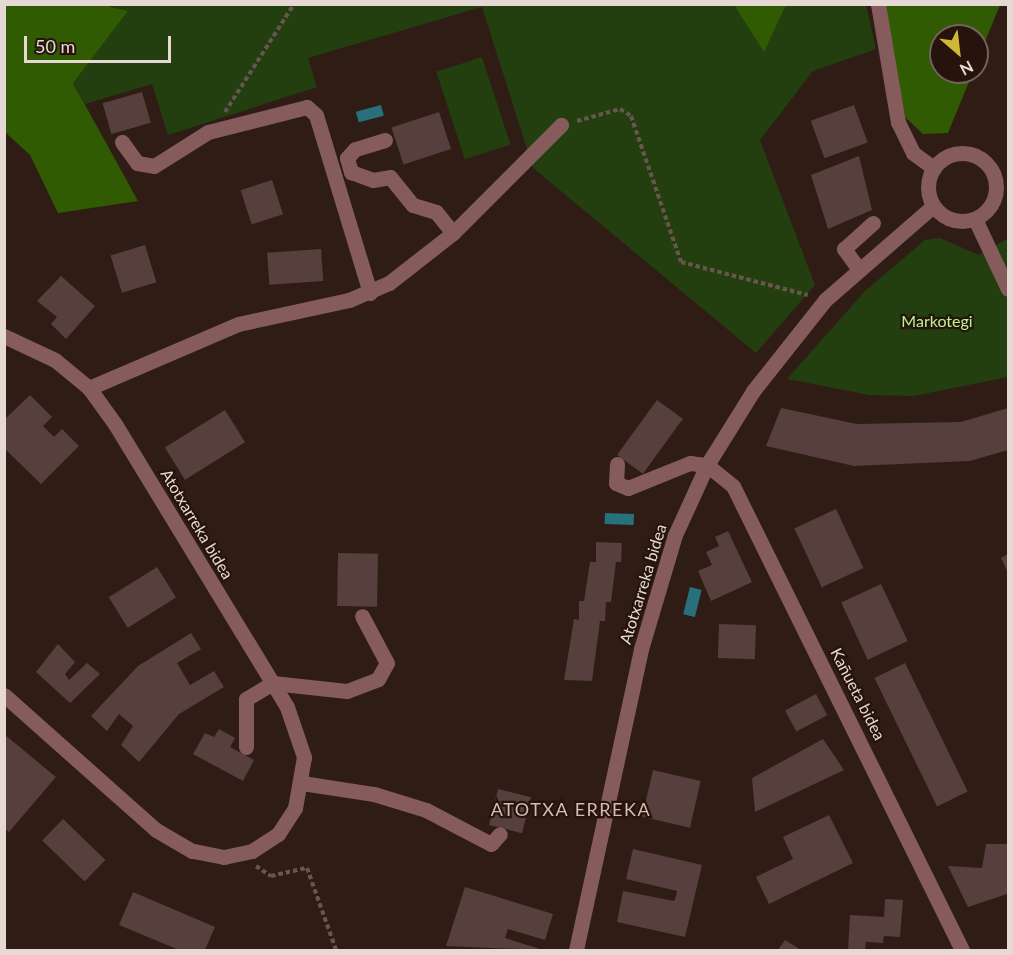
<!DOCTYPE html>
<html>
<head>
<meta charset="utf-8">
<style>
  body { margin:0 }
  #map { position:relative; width:1013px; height:955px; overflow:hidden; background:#2f1c15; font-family:Lato,sans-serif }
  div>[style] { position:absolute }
  .green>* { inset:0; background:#233e0f; transform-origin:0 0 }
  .forest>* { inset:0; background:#305b03 }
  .water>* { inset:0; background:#29707d; transform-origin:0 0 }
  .building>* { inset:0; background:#563f3c; transform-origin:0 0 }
  .path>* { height:4px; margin-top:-2px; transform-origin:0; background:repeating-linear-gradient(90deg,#675650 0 4.5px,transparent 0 7.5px) }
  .minor>* { height:15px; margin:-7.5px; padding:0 7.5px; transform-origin:7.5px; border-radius:7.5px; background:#855c5b }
  .minor>.ring { margin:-7.5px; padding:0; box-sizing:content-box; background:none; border:15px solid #855c5b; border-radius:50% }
  span { translate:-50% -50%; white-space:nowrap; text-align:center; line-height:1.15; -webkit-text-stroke:4.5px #25130c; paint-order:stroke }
  .park-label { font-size:16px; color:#b6f68d }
  .street-label { font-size:16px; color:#e6d9d4 }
  .neighbourhood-label { font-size:18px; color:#d6bcb2; letter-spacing:1.5px }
  .frame { position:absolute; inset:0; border:6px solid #e6d9d4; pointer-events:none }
  .north { position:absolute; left:929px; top:24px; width:60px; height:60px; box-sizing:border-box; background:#25130c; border:2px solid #72625c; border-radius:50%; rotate:152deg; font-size:16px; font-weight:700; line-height:24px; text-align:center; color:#e6d9d4 }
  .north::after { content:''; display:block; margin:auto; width:21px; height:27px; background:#cfb837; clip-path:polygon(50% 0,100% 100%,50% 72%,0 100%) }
  .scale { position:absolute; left:24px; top:36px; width:147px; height:27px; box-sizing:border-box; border:3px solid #e6d9d4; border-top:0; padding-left:8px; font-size:18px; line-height:21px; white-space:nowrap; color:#e6d9d4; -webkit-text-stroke:4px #25130c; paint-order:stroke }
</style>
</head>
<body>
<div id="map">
  <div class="green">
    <i style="clip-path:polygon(104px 4px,734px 5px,764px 51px,786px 5px,866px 5px,876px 49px,813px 71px,760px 140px,815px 285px,756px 353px,533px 168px,482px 7px,308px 58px,317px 87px,168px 135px,152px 84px,85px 104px,73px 82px,128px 11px)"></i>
    <i style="left:482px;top:57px;width:92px;height:48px;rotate:72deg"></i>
    <i style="clip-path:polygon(940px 238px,979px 255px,1008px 238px,1008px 377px,913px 396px,869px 395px,787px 379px,865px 291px,925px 240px)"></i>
  </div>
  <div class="forest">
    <i style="clip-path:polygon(4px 5px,104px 5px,128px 11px,73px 83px,138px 201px,58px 213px,30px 155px,5px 132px)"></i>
    <i style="clip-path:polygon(734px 5px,786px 5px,764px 52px)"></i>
    <i style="clip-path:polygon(884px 5px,1000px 5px,977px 61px,977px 36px,941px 36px,941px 72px,973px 72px,948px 133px,923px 134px,905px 117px)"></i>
  </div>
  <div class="water">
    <i style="left:381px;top:105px;width:11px;height:26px;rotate:75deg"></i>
    <i style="left:605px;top:513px;width:29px;height:11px;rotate:2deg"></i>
    <i style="left:690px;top:587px;width:12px;height:28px;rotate:14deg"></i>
  </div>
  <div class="building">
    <i style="left:142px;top:92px;width:32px;height:41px;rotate:74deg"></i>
    <i style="left:854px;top:105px;width:40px;height:46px;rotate:70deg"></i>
    <i style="left:439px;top:112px;width:39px;height:50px;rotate:72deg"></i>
    <i style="clip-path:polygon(859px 156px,872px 210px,828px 229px,811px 175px)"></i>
    <i style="left:272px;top:180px;width:36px;height:33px;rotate:72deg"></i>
    <i style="left:145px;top:245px;width:39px;height:36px;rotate:73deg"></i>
    <i style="left:321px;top:249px;width:32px;height:54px;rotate:86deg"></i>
    <i style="clip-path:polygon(61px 276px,95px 306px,66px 339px,51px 324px,57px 317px,37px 301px)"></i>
    <i style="clip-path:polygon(30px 395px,52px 417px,43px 426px,54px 437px,62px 429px,79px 446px,41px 484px,4px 448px,4px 420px)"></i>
    <i style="left:657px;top:400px;width:32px;height:68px;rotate:36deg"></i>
    <i style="clip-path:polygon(781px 408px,857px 424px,961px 422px,1008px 408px,1008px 450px,970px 461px,854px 466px,766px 446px)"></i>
    <i style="left:225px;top:410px;width:38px;height:71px;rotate:58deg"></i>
    <i style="left:836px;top:509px;width:65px;height:46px;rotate:65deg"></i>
    <i style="clip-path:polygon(728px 531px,752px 582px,711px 601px,698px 571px,712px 565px,706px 552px,719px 546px,715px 537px)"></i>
    <i style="clip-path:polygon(596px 542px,622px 543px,621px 562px,616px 562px,611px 602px,606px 602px,605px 621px,600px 621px,592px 681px,564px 680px,574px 619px,579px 620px,579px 601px,584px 601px,590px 562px,596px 562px)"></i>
    <i style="left:338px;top:553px;width:40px;height:53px;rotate:1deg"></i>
    <i style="clip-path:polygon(1008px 554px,1008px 573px,1001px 558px)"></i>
    <i style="left:157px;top:567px;width:36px;height:57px;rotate:58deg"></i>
    <i style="left:881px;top:584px;width:63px;height:44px;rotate:65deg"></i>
    <i style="left:719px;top:624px;width:37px;height:34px;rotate:2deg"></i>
    <i style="clip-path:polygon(191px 633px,201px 649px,177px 663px,190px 685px,214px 671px,224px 687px,179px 714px,139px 762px,121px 745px,133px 726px,119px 714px,107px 731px,91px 716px,138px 666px)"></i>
    <i style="clip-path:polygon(58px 644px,75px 662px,65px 674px,69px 680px,87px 663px,100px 674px,70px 703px,36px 672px)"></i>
    <i style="left:905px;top:663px;width:143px;height:34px;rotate:64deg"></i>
    <i style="left:816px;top:694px;width:24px;height:35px;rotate:62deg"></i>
    <i style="clip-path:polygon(219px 729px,235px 738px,230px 747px,254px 760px,243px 781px,193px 754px,205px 733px,214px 737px)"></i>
    <i style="clip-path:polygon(4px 734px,56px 777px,9px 832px,4px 828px)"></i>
    <i style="clip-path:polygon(823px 739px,844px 770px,755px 812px,752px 778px)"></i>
    <i style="left:653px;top:770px;width:49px;height:48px;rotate:13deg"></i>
    <i style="left:498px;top:789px;width:34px;height:37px;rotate:14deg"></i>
    <i style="clip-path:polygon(829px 815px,853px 863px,769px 904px,756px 877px,793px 859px,783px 837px)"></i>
    <i style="left:63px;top:819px;width:59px;height:30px;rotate:44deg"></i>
    <i style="clip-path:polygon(986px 844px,1008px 844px,1007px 894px,968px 907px,948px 866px,982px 868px)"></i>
    <i style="clip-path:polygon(633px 849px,702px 865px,685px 937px,617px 922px,623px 891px,674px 901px,676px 896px,677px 891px,626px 879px)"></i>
    <i style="clip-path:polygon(465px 887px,553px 914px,545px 940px,508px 929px,505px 938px,543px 950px,446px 946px)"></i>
    <i style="clip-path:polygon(133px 892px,215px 927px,205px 950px,179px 950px,119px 925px)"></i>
    <i style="clip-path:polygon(885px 899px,903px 900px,900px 937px,884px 936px,883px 943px,866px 942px,865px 950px,848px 950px,850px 915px,884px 917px)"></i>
    <i style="clip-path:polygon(785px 940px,801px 950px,778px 950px)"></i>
  </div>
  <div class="path">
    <i style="left:225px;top:112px;width:128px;rotate:-57.4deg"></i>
    <i style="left:577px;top:121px;width:45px;rotate:-15.6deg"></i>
    <i style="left:620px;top:109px;width:13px;rotate:32deg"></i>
    <i style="left:631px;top:116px;width:154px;rotate:71.1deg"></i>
    <i style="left:681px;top:262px;width:131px;rotate:14.6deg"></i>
    <i style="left:256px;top:866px;width:18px;rotate:34deg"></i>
    <i style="left:271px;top:876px;width:37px;rotate:-13deg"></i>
    <i style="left:307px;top:868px;width:87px;rotate:70.5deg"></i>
  </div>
  <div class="minor">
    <i style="left:878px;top:4px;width:120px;rotate:80.4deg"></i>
    <i style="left:898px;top:122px;width:34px;rotate:64deg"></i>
    <i style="left:913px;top:153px;width:26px;rotate:36deg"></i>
    <i style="left:385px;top:140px;width:31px;rotate:163deg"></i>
    <i style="left:355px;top:149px;width:12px;rotate:132deg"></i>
    <i style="left:347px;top:158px;width:15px;rotate:74deg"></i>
    <i style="left:351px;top:172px;width:23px;rotate:20deg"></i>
    <i style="left:373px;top:180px;width:17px;rotate:-10deg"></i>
    <i style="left:390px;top:177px;width:36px;rotate:51deg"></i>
    <i style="left:413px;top:205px;width:24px;rotate:17deg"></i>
    <i style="left:436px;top:212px;width:27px;rotate:51deg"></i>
    <i style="left:122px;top:142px;width:26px;rotate:54deg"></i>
    <i style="left:137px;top:163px;width:17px;rotate:10deg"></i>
    <i style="left:154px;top:166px;width:64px;rotate:-32.2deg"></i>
    <i style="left:208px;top:132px;width:102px;rotate:-14.2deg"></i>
    <i style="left:307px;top:107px;width:12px;rotate:42deg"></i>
    <i style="left:316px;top:115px;width:186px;rotate:73.1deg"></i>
    <i class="ring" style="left:928px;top:153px;width:53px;height:53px"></i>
    <i style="left:975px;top:219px;width:77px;rotate:64.8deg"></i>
    <i style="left:858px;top:268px;width:24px;rotate:-126deg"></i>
    <i style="left:844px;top:249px;width:39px;rotate:-42deg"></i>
    <i style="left:4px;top:336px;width:56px;rotate:25.2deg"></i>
    <i style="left:55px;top:360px;width:44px;rotate:39.5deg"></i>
    <i style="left:89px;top:388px;width:44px;rotate:54.2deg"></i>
    <i style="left:115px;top:424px;width:331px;rotate:58.7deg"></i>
    <i style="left:287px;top:707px;width:53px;rotate:71.2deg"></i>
    <i style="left:304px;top:757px;width:52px;rotate:100deg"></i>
    <i style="left:295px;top:808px;width:31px;rotate:123deg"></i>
    <i style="left:278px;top:834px;width:31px;rotate:147deg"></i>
    <i style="left:252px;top:851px;width:29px;rotate:168deg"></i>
    <i style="left:224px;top:857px;width:33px;rotate:-169deg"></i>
    <i style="left:192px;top:851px;width:42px;rotate:-149.7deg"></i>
    <i style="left:156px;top:830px;width:203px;rotate:-138.4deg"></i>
    <i style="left:89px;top:388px;width:162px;rotate:-23.2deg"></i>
    <i style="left:238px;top:324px;width:114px;rotate:-12.2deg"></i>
    <i style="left:349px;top:300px;width:43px;rotate:-23deg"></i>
    <i style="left:389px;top:283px;width:81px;rotate:-38deg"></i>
    <i style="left:453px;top:233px;width:153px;rotate:-45deg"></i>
    <i style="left:617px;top:464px;width:19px;rotate:93deg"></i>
    <i style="left:616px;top:483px;width:13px;rotate:23deg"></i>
    <i style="left:628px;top:488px;width:67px;rotate:-22deg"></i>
    <i style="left:690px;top:463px;width:17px;rotate:7deg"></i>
    <i style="left:707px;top:465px;width:33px;rotate:39deg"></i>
    <i style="left:733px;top:486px;width:517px;rotate:63.73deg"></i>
    <i style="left:246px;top:747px;width:48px;rotate:-90deg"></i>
    <i style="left:246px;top:699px;width:31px;rotate:-31deg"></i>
    <i style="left:273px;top:683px;width:74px;rotate:6.2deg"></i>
    <i style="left:347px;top:691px;width:33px;rotate:-21deg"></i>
    <i style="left:378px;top:679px;width:18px;rotate:-61deg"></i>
    <i style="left:387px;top:663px;width:53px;rotate:-118deg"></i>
    <i style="left:302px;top:783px;width:73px;rotate:8.7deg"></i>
    <i style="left:374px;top:794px;width:54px;rotate:17.1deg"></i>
    <i style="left:426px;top:810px;width:73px;rotate:27.6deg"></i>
    <i style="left:491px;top:844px;width:13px;rotate:-48deg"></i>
    <i style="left:576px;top:950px;width:308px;rotate:-77.8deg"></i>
    <i style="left:641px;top:649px;width:119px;rotate:-73.4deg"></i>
    <i style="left:675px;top:535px;width:77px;rotate:-65.4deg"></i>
    <i style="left:707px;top:465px;width:87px;rotate:-58.1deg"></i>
    <i style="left:753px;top:391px;width:116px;rotate:-51.6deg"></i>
    <i style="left:825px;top:300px;width:143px;rotate:-41deg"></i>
  </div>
  <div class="park-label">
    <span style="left:937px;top:321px">Markotegi</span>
  </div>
  <div class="street-label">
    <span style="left:197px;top:524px;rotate:59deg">Atotxarreka bidea</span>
    <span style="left:643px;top:584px;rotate:-73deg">Atotxarreka bidea</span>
    <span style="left:858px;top:694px;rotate:63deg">Kañueta bidea</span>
  </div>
  <div class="neighbourhood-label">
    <span style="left:571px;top:809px">ATOTXA ERREKA</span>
  </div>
  <div class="frame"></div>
  <div class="north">N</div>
  <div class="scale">50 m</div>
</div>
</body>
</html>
